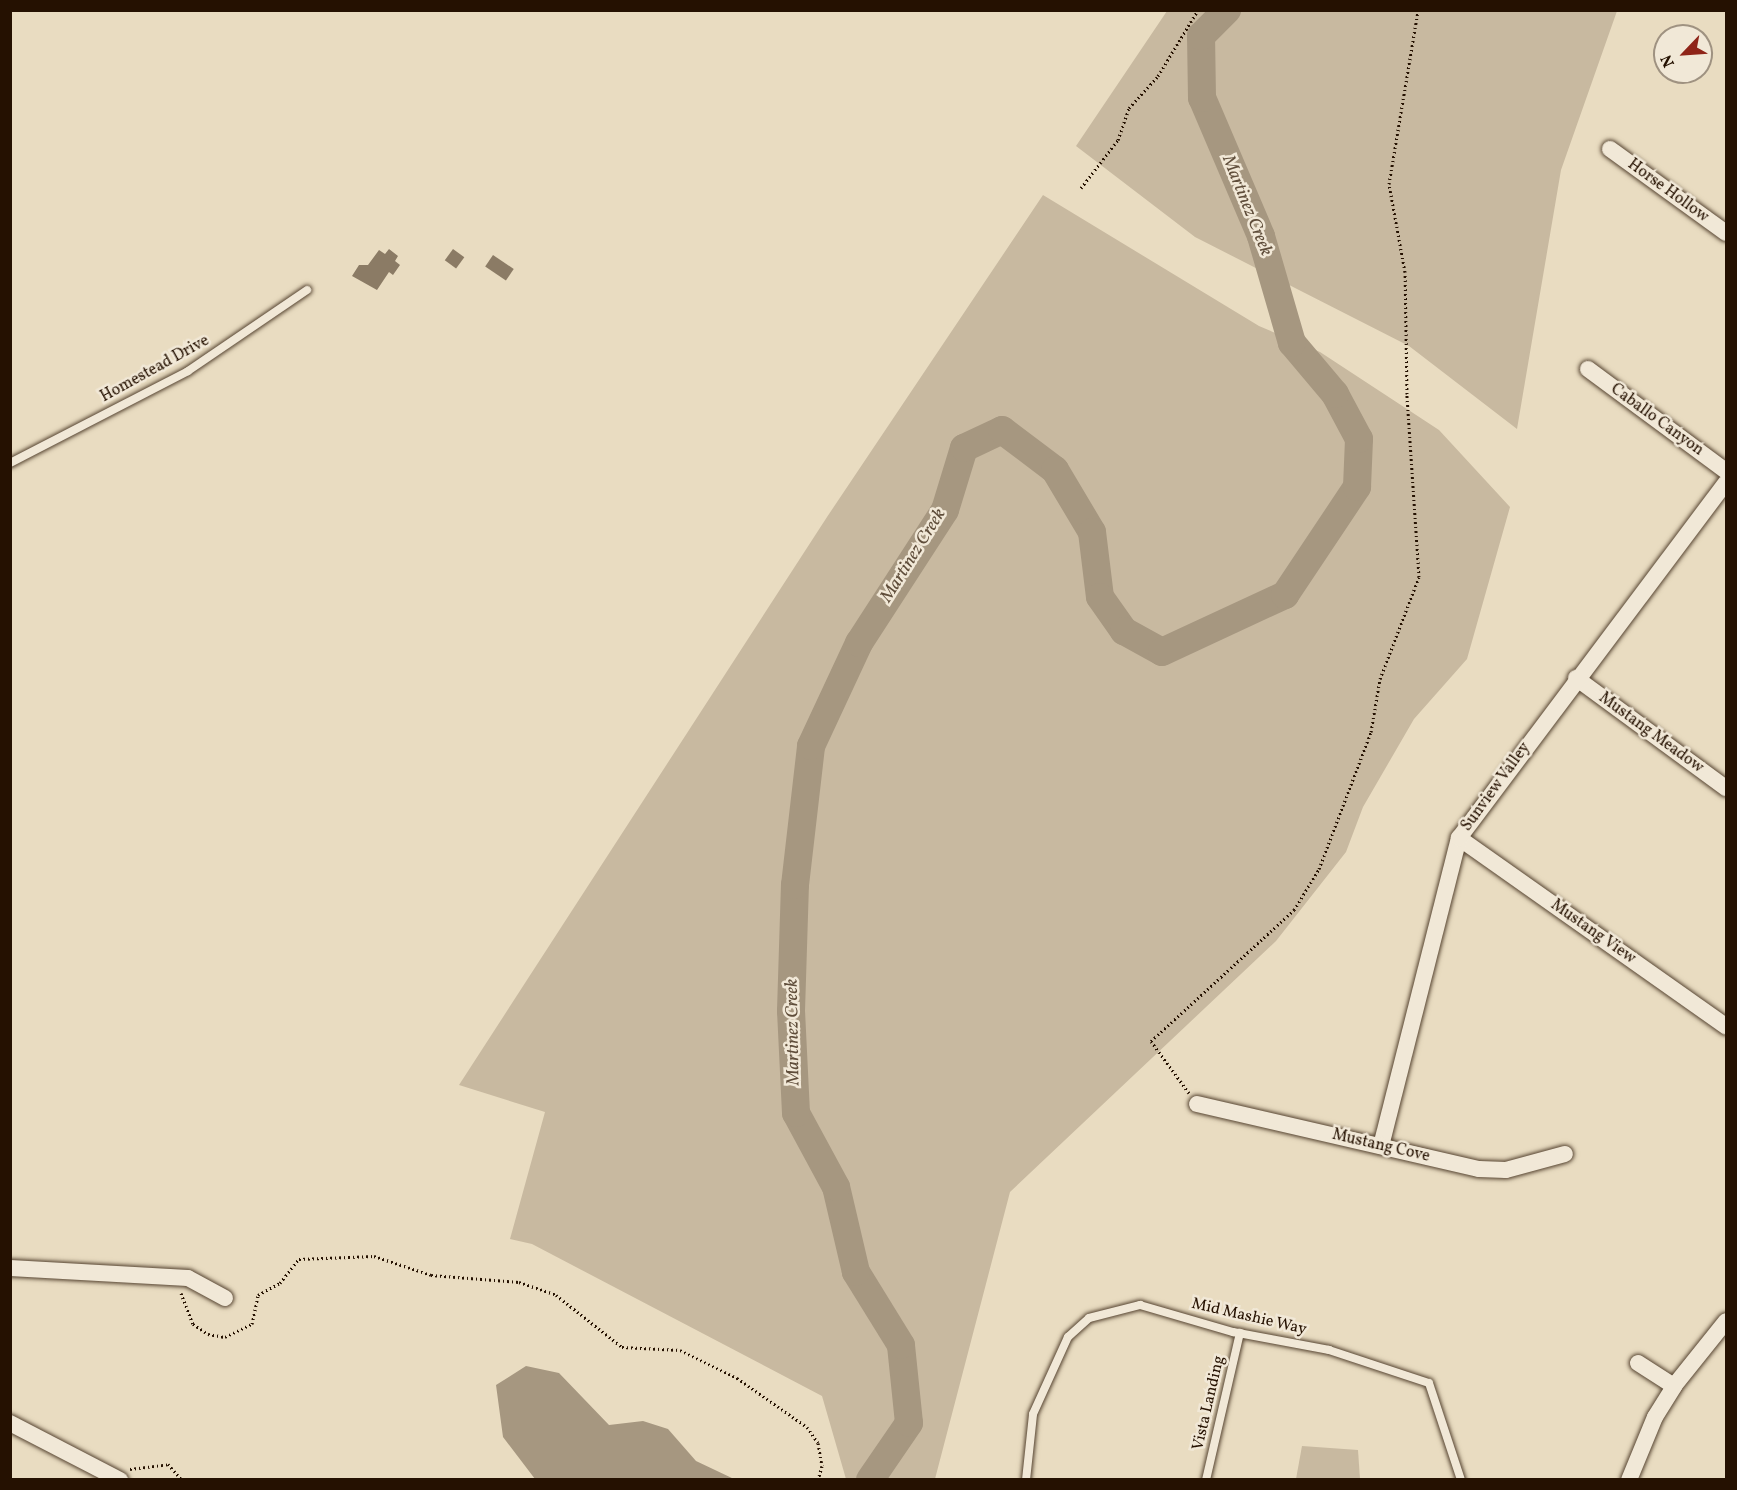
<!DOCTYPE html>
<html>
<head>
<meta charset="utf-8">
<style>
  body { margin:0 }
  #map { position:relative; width:1737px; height:1490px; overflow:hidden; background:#e9dcc1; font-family:Vollkorn,serif }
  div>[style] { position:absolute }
  .green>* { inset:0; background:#c8b9a0 }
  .water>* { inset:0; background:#a69780 }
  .river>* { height:28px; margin:-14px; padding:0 14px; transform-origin:14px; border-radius:14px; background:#a69780 }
  .building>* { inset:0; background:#8b7b65; transform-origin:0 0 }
  .path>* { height:3px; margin-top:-1.5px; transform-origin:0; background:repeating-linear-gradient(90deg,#251101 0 1.5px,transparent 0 4.5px) }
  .roads { filter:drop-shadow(0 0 2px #564431) drop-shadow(0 0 2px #564431) }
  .lane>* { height:8px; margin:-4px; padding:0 4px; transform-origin:4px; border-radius:4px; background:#f1e8d7 }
  .street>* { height:16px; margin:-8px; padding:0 8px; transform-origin:8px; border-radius:8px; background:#f1e8d7 }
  span { translate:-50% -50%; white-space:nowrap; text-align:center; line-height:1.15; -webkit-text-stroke:5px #f1e8d7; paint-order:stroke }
  .street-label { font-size:16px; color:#251101 }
  .water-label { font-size:18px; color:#5f4d3a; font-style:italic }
  .frame { position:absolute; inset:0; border:12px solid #251101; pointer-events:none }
  .north { position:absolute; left:1653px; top:24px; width:60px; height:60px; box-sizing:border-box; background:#f1e8d7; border:2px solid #9f9281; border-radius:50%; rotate:245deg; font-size:16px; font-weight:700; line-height:24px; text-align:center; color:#251101 }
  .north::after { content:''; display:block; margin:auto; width:21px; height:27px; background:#8f2418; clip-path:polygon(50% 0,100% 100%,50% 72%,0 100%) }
</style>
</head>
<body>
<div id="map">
  <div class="green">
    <i style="clip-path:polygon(1167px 11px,1617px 11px,1561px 170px,1517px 429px,1409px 346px,1195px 237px,1076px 146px)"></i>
    <i style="clip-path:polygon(1043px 195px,1259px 326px,1320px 352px,1439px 430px,1510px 507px,1467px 659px,1414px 719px,1363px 807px,1346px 852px,1276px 941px,1010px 1192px,935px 1479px,846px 1479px,822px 1396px,532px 1244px,510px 1239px,545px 1112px,459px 1085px,827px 517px)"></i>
    <i style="clip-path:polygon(1302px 1446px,1358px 1450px,1360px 1479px,1296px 1479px)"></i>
  </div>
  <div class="water">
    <i style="clip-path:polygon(526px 1366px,559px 1373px,609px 1425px,643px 1421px,668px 1429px,696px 1461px,734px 1479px,535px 1479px,503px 1437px,496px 1385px)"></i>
  </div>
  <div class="river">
    <i style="left:870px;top:1480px;width:69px;rotate:-55.6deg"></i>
    <i style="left:909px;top:1423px;width:78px;rotate:-95.9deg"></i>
    <i style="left:901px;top:1345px;width:86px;rotate:-121.7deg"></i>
    <i style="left:856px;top:1272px;width:87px;rotate:-103.2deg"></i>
    <i style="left:836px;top:1187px;width:84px;rotate:-118.4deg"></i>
    <i style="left:796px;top:1113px;width:102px;rotate:-92.8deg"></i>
    <i style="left:791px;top:1011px;width:126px;rotate:-88.2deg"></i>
    <i style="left:795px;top:885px;width:140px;rotate:-83.4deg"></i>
    <i style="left:811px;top:746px;width:114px;rotate:-65deg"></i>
    <i style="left:859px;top:643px;width:158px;rotate:-57.1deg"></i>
    <i style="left:945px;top:510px;width:65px;rotate:-73deg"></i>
    <i style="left:964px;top:448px;width:42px;rotate:-25.3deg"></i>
    <i style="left:1002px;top:430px;width:66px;rotate:37deg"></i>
    <i style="left:1055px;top:470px;width:72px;rotate:59.2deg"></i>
    <i style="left:1092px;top:532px;width:65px;rotate:83deg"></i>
    <i style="left:1100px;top:597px;width:42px;rotate:54.8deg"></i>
    <i style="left:1124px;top:631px;width:43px;rotate:28.9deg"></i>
    <i style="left:1162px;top:652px;width:136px;rotate:-24.9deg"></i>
    <i style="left:1285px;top:595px;width:130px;rotate:-56.3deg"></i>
    <i style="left:1357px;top:487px;width:48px;rotate:-87.6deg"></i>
    <i style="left:1359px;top:439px;width:51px;rotate:-118.1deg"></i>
    <i style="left:1335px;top:394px;width:67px;rotate:-130.1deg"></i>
    <i style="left:1292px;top:343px;width:111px;rotate:-106.2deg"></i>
    <i style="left:1261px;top:236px;width:150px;rotate:-113.1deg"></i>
    <i style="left:1202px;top:98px;width:62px;rotate:-90.9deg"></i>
    <i style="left:1201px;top:36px;width:37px;rotate:-45deg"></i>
  </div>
  <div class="building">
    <i style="clip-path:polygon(389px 249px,398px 256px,395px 261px,400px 265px,393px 275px,389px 272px,377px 290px,352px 276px,359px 265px,368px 265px,379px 250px,385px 254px)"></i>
    <i style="left:453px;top:249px;width:14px;height:14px;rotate:36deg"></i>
    <i style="left:493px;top:255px;width:25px;height:14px;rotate:34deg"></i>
  </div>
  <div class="path">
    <i style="left:1081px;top:188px;width:61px;rotate:-52.4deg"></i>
    <i style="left:1118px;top:140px;width:34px;rotate:-71deg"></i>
    <i style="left:1129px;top:108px;width:43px;rotate:-47.8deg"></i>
    <i style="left:1158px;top:76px;width:77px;rotate:-58.8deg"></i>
    <i style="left:1189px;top:1093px;width:64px;rotate:-126.2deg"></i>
    <i style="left:1151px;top:1041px;width:194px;rotate:-42.5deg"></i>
    <i style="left:1294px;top:910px;width:48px;rotate:-58.6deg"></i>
    <i style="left:1319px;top:869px;width:147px;rotate:-69.2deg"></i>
    <i style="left:1371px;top:732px;width:54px;rotate:-80.4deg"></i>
    <i style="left:1380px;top:679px;width:109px;rotate:-69.1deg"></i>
    <i style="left:1419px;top:577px;width:183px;rotate:-93.8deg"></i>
    <i style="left:1407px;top:394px;width:122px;rotate:-90.9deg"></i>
    <i style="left:1405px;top:272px;width:89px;rotate:-100.3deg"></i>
    <i style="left:1389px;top:184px;width:176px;rotate:-80.5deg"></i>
    <i style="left:181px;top:1293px;width:33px;rotate:69deg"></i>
    <i style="left:193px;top:1324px;width:18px;rotate:34deg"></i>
    <i style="left:208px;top:1334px;width:17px;rotate:10deg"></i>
    <i style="left:225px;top:1337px;width:30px;rotate:-26deg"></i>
    <i style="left:252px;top:1324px;width:30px;rotate:-78deg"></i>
    <i style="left:258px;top:1295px;width:25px;rotate:-29deg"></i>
    <i style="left:280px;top:1283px;width:31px;rotate:-52deg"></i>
    <i style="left:299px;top:1259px;width:75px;rotate:-2.3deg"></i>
    <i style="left:374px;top:1256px;width:60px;rotate:18.4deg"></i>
    <i style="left:431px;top:1275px;width:88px;rotate:4.5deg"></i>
    <i style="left:519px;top:1282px;width:39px;rotate:19deg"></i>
    <i style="left:556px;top:1295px;width:84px;rotate:38.2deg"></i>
    <i style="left:622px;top:1347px;width:58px;rotate:3deg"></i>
    <i style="left:680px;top:1350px;width:64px;rotate:26.2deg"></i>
    <i style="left:737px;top:1378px;width:85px;rotate:35deg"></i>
    <i style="left:807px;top:1427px;width:19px;rotate:55deg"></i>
    <i style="left:818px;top:1443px;width:23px;rotate:80deg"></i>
    <i style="left:822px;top:1466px;width:15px;rotate:106deg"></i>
    <i style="left:130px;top:1469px;width:38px;rotate:-7deg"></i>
    <i style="left:168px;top:1464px;width:21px;rotate:49deg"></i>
  </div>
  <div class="roads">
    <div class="lane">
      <i style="left:10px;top:463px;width:200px;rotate:-27.3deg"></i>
      <i style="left:188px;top:371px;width:144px;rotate:-34.2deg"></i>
      <i style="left:1026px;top:1480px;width:66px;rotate:-83.9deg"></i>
      <i style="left:1033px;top:1414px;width:85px;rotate:-65.6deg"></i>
      <i style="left:1068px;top:1337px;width:28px;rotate:-42deg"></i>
      <i style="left:1089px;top:1318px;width:53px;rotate:-14.3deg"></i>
      <i style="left:1140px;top:1305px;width:97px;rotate:16.2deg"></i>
      <i style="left:1233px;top:1332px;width:98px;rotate:10.6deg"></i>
      <i style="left:1329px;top:1350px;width:105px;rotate:18.3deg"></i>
      <i style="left:1429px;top:1383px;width:102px;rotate:71.7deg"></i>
      <i style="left:1206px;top:1480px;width:151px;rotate:-77deg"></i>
    </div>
    <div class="street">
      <i style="left:1610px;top:149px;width:143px;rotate:35.9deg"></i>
      <i style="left:1588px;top:369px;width:172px;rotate:36.5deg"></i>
      <i style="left:1576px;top:678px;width:186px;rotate:36.3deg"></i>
      <i style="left:1459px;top:838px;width:327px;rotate:35.2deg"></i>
      <i style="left:1197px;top:1104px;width:289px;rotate:13deg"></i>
      <i style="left:1479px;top:1169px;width:27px;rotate:2deg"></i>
      <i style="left:1506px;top:1170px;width:61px;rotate:-15.2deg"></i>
      <i style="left:1381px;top:1146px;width:318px;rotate:-75.8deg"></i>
      <i style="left:1459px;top:838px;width:444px;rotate:-53.1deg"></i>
      <i style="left:10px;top:1268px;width:178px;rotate:3.2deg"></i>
      <i style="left:188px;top:1278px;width:42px;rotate:28.4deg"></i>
      <i style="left:1638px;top:1363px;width:43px;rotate:32.6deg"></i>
      <i style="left:10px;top:1423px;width:124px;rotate:27.4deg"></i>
      <i style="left:1629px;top:1480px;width:68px;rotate:-67.6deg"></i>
      <i style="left:1655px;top:1417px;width:36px;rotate:-58deg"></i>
      <i style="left:1674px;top:1386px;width:83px;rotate:-51.3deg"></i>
    </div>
  </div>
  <div class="street-label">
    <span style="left:1668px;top:191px;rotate:36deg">Horse Hollow</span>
    <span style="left:155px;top:369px;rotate:-29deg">Homestead Drive</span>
    <span style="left:1657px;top:420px;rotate:36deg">Caballo Canyon</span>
    <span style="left:1651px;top:733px;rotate:36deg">Mustang Meadow</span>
    <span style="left:1496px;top:787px;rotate:-54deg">Sunview Valley</span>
    <span style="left:1593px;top:932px;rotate:35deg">Mustang View</span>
    <span style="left:1381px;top:1146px;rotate:13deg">Mustang Cove</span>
    <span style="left:1249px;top:1317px;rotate:13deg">Mid Mashie Way</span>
    <span style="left:1209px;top:1403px;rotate:-77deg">Vista Landing</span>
  </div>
  <div class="water-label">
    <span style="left:1246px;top:206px;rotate:68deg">Martinez Creek</span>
    <span style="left:914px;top:556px;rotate:-58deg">Martinez Creek</span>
    <span style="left:794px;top:1032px;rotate:-91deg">Martinez Creek</span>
  </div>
  <div class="frame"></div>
  <div class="north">N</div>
</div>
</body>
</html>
